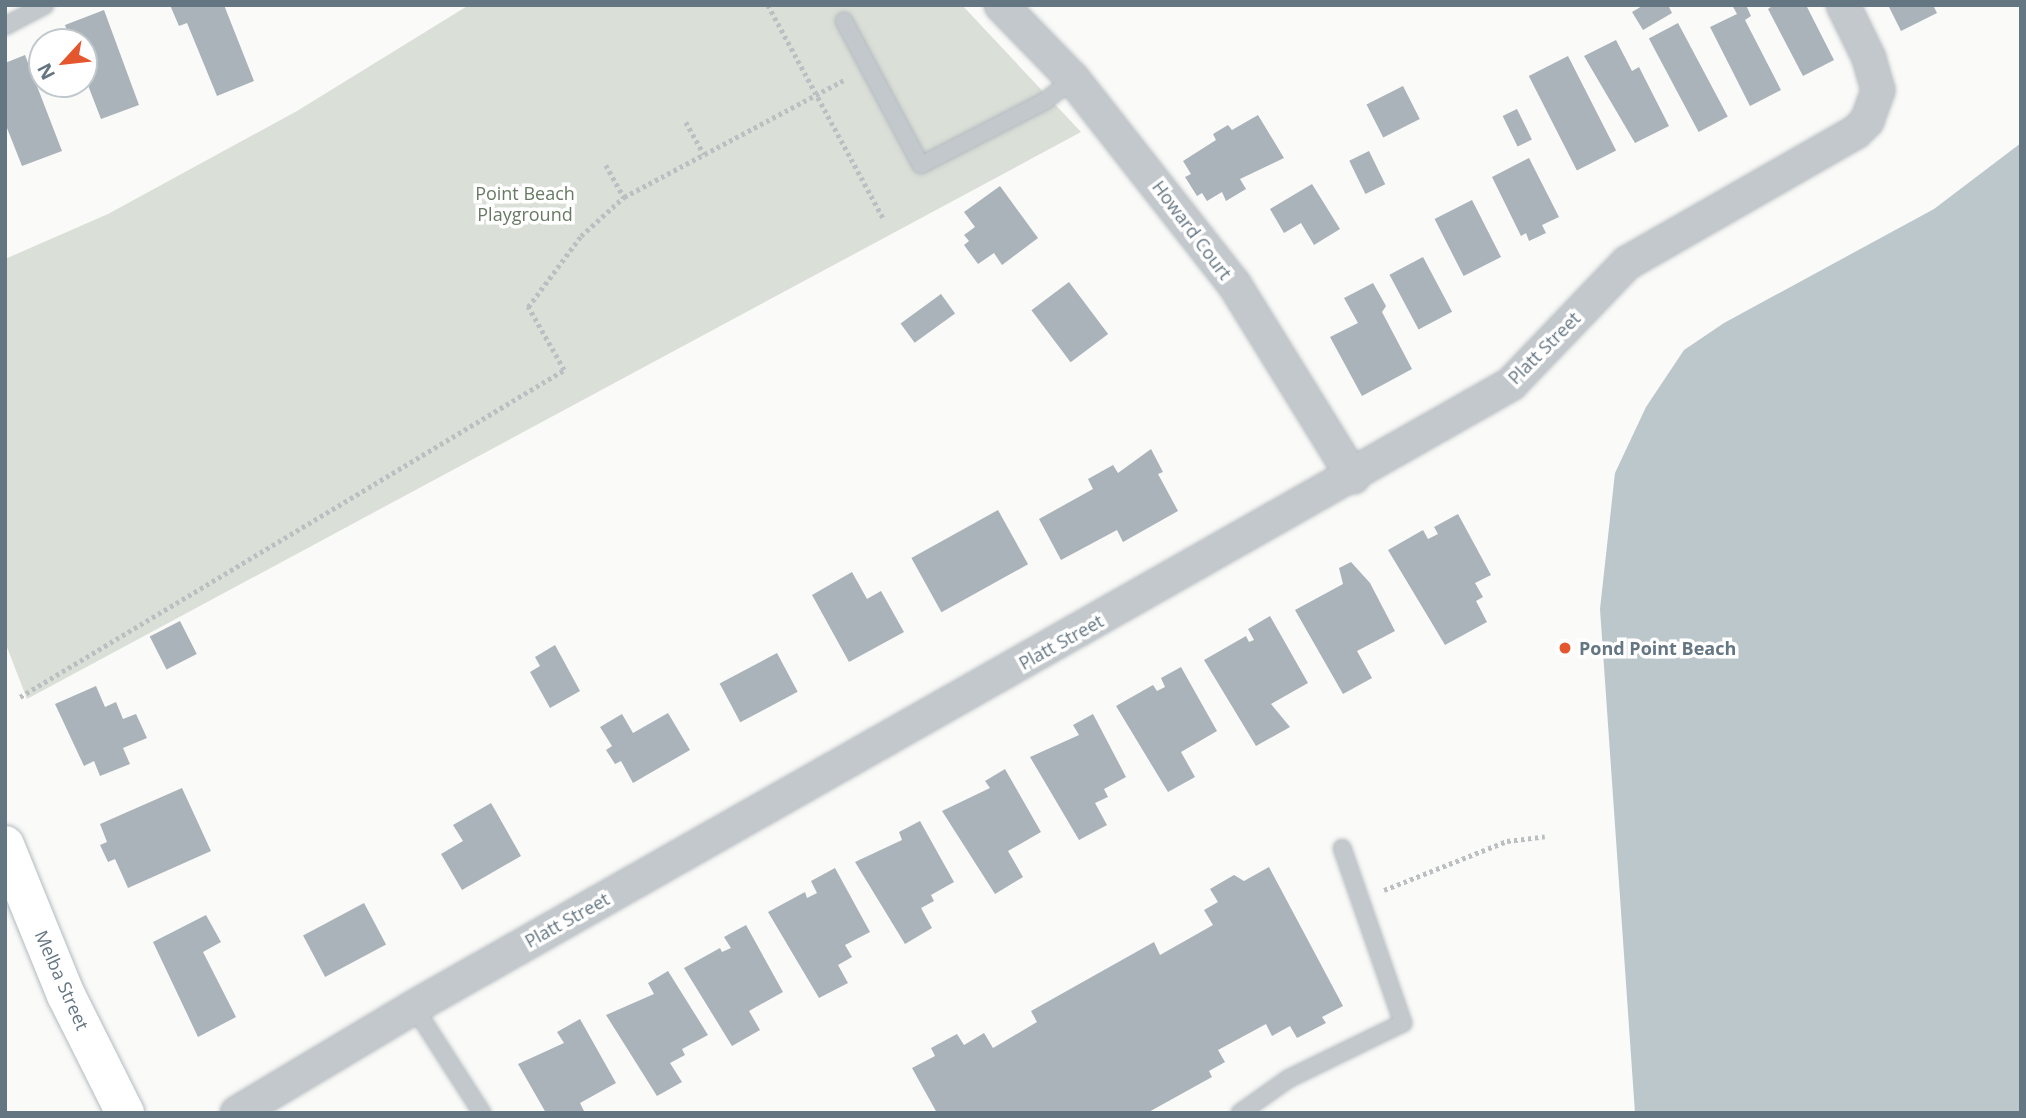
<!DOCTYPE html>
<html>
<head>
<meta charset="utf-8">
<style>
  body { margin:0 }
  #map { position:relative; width:2026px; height:1118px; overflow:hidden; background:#fafaf8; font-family:"Open Sans",sans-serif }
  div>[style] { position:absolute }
  .green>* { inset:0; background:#dadfd7 }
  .water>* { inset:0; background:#bbc7cb }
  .building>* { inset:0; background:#aab3b9; transform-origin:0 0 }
  .path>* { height:4.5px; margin-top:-2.25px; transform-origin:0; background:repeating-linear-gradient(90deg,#bbbfc2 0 3.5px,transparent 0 7px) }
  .roads { filter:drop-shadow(0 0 2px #b3babf) drop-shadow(0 0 2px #b3babf) }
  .lane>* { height:16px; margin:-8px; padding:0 8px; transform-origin:8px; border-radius:8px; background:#c3c8cc }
  .street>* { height:32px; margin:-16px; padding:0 16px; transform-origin:16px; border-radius:16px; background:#c3c8cc }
  .secondary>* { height:38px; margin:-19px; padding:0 19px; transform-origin:19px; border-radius:19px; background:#fff }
  .dots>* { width:19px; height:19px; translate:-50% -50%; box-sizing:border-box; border:4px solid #fff; border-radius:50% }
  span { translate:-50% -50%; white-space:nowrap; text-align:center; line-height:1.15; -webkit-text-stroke:7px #fff; paint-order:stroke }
  .park-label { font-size:18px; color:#687a64 }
  .street-label { font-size:18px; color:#657683 }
  .poi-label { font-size:18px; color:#657683; font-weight:700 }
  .left { translate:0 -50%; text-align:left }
  .frame { position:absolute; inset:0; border:7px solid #657683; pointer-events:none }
  .north { position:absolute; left:28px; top:28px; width:70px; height:70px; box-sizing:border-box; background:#fff; border:2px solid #c1c8cd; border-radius:50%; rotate:243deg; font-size:19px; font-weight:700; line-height:28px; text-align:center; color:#657683 }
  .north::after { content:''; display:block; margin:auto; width:24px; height:32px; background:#e4572e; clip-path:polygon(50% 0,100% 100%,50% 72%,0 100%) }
</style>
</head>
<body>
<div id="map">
  <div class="green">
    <i style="clip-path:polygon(469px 5px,962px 5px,1081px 132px,27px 699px,5px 642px,5px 259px,108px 214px,297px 111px)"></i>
  </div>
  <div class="water">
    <i style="clip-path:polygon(2021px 143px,2021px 1113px,1635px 1113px,1600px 609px,1615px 473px,1646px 407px,1684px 350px,1724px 323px,1934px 209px)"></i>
  </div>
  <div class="building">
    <i style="clip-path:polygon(170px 5px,224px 5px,254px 81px,217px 96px,187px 23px,179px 26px)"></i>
    <i style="clip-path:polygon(1644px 5px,1668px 5px,1672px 13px,1643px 30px,1632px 12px)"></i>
    <i style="clip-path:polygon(1732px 5px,1746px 5px,1751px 16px,1745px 20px,1781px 90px,1750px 106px,1710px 27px,1737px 14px)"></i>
    <i style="clip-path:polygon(1774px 5px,1806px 5px,1834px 60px,1803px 76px,1768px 9px)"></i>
    <i style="clip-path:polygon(1888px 5px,1933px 5px,1937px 13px,1901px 31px)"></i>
    <i style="clip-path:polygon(104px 10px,139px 105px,101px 119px,84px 75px,84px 42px,71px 42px,65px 25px)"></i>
    <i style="left:1678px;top:23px;width:106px;height:33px;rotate:62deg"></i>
    <i style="clip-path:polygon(1616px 40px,1632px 71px,1639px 67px,1669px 126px,1635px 143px,1584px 56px)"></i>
    <i style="clip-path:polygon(25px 55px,62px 151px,22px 166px,5px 123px,5px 63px)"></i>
    <i style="left:1568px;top:56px;width:106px;height:44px;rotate:63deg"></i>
    <i style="left:1403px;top:86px;width:37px;height:41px;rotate:63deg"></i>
    <i style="left:1517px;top:109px;width:34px;height:16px;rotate:64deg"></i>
    <i style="clip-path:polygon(1258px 115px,1284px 158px,1240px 179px,1246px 189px,1226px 201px,1222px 192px,1207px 201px,1202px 193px,1197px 196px,1185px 177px,1191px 174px,1183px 161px,1216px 140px,1213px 134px,1228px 125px,1232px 130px)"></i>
    <i style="left:1369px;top:151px;width:37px;height:22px;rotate:64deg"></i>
    <i style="clip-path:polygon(1529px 158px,1559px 217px,1542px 225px,1546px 233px,1529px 241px,1526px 233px,1521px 236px,1492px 177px)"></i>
    <i style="clip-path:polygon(1312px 184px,1340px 229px,1314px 245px,1301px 223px,1284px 233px,1270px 209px)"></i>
    <i style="clip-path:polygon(1000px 186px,1038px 238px,1002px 265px,994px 253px,978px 264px,964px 245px,969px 241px,964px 235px,975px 227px,964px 212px)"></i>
    <i style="left:1472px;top:200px;width:64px;height:42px;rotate:63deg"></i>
    <i style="left:1423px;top:257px;width:62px;height:38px;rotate:62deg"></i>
    <i style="left:1069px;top:282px;width:65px;height:47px;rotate:53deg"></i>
    <i style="clip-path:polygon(1373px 283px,1386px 306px,1382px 312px,1412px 369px,1362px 396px,1330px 337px,1358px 323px,1344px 298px)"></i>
    <i style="left:941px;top:294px;width:24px;height:50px;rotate:54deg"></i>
    <i style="clip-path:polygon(1151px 449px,1163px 472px,1158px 474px,1178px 511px,1123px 542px,1117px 530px,1061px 560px,1039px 519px,1093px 489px,1088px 479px,1113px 465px,1118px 473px)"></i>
    <i style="left:998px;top:510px;width:62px;height:99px;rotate:61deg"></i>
    <i style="clip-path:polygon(1458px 514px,1491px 575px,1475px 583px,1483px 597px,1476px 601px,1487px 622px,1445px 645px,1388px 550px,1423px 530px,1428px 539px,1438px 534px,1434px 527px)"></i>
    <i style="clip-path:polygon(1351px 562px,1370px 583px,1395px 631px,1357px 651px,1372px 678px,1343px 694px,1295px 610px,1343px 584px,1339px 568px)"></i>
    <i style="clip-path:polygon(852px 572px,867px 599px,881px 591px,904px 632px,849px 662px,812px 595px)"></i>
    <i style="clip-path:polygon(1270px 616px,1308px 683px,1271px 704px,1290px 727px,1256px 746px,1204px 660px,1246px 636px,1249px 642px,1254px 640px,1248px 629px)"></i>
    <i style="left:180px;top:621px;width:37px;height:34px;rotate:63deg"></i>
    <i style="clip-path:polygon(555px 645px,580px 691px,550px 708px,530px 672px,540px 666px,535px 657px)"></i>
    <i style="left:777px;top:653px;width:44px;height:65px;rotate:62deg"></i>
    <i style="clip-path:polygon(1181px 667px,1217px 731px,1181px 752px,1195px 777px,1168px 792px,1116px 706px,1153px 685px,1157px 691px,1165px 687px,1161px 678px)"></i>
    <i style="clip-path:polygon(96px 686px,105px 707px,116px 702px,123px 719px,136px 714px,147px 738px,123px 748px,130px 764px,100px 776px,94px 761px,84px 766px,55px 704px)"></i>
    <i style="clip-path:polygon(668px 713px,690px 750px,633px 783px,621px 761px,615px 764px,606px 750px,612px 746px,600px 727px,622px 714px,633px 733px)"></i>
    <i style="clip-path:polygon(1093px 714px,1126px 777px,1104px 789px,1108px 797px,1095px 803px,1107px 825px,1079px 840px,1030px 757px,1079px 735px,1073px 725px)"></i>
    <i style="clip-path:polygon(1005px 769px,1041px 832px,1008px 851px,1023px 877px,995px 894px,942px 811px,990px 788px,985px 781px)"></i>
    <i style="clip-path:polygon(182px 788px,211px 851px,128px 888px,115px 859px,108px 862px,100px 845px,107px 842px,100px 824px)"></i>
    <i style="clip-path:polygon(491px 803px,521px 856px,462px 890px,441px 854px,463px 841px,453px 825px)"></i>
    <i style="clip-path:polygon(920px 821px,954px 882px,931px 895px,934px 901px,921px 908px,932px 928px,905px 944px,855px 862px,902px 840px,899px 832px)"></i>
    <i style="clip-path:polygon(1269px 867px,1343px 1006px,1322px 1017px,1326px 1023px,1297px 1038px,1290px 1026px,1272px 1036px,1266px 1024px,1218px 1050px,1225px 1062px,1209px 1071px,1212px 1077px,1147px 1113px,937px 1113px,912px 1068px,935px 1056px,931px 1048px,957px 1034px,964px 1045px,984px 1033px,993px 1048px,1037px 1022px,1031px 1011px,1154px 942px,1160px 955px,1213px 925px,1204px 910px,1218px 902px,1210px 889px,1234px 875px,1244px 881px)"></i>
    <i style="clip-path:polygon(835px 868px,870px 932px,845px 945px,852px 957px,838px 965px,848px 983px,819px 998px,768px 912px,805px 892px,807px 898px,817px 893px,811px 881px)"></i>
    <i style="left:364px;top:903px;width:47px;height:69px;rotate:62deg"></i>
    <i style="clip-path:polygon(206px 915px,221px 942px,203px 952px,236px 1017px,198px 1037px,153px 942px)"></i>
    <i style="clip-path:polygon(746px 925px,783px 992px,749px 1011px,760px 1030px,732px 1046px,684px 968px,720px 948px,722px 952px,731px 948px,724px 937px)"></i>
    <i style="clip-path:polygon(668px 971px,708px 1035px,682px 1049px,685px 1055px,670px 1063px,682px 1082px,657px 1096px,606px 1015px,654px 994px,648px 983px)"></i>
    <i style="clip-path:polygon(580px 1019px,616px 1083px,580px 1103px,585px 1113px,546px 1113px,518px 1064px,564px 1043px,557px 1032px)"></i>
  </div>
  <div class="path">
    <i style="left:768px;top:5px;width:242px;rotate:61.6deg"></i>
    <i style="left:686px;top:122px;width:37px;rotate:61deg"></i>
    <i style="left:606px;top:165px;width:37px;rotate:61deg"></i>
    <i style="left:624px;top:197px;width:251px;rotate:-28deg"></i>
    <i style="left:20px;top:697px;width:635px;rotate:-31.01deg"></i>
    <i style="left:564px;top:370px;width:73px;rotate:-119.7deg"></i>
    <i style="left:528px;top:307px;width:89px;rotate:-53.3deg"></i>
    <i style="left:581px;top:236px;width:58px;rotate:-42.2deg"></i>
    <i style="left:1384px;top:890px;width:132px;rotate:-21.7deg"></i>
    <i style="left:1507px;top:841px;width:38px;rotate:-7deg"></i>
  </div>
  <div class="roads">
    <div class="lane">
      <i style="left:844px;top:21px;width:163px;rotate:61.9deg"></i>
      <i style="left:921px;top:165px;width:140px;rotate:-27.3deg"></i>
      <i style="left:1045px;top:101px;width:36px;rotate:-38deg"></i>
      <i style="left:5px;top:26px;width:45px;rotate:-27.7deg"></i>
      <i style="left:414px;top:1007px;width:126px;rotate:57.3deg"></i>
      <i style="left:1240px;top:1113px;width:59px;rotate:-35.3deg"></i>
      <i style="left:1288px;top:1079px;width:128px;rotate:-26deg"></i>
      <i style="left:1403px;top:1023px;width:185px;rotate:-109.2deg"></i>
    </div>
    <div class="street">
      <i style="left:1001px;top:5px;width:103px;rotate:45.8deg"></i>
      <i style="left:1073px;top:79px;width:261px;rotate:51.9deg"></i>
      <i style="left:1234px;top:284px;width:227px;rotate:58.3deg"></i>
      <i style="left:237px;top:1113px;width:206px;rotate:-30.9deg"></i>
      <i style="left:414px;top:1007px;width:1262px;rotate:-29.59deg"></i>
      <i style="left:1511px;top:384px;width:168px;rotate:-46.2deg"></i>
      <i style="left:1627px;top:263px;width:264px;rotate:-29.8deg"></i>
      <i style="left:1856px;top:132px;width:16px;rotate:-45deg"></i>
      <i style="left:1867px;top:121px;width:33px;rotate:-70deg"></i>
      <i style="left:1878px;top:90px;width:33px;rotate:-106deg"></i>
      <i style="left:1869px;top:58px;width:59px;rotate:-116.1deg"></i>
    </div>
    <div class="secondary">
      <i style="left:5px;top:845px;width:162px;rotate:67.9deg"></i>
      <i style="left:66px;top:995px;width:132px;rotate:63.4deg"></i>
    </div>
  </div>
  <div class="dots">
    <i style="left:1565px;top:648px;background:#e4572e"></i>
  </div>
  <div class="park-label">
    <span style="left:525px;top:204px">Point Beach<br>Playground</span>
  </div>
  <div class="street-label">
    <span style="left:1192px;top:230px;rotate:53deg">Howard Court</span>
    <span style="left:1544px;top:348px;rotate:-45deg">Platt Street</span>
    <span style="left:1061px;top:642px;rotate:-29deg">Platt Street</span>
    <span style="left:567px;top:920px;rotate:-29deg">Platt Street</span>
    <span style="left:62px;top:980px;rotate:66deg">Melba Street</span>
  </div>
  <div class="poi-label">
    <span class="left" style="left:1579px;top:648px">Pond Point Beach</span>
  </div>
  <div class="frame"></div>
  <div class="north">N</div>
</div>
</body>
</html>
